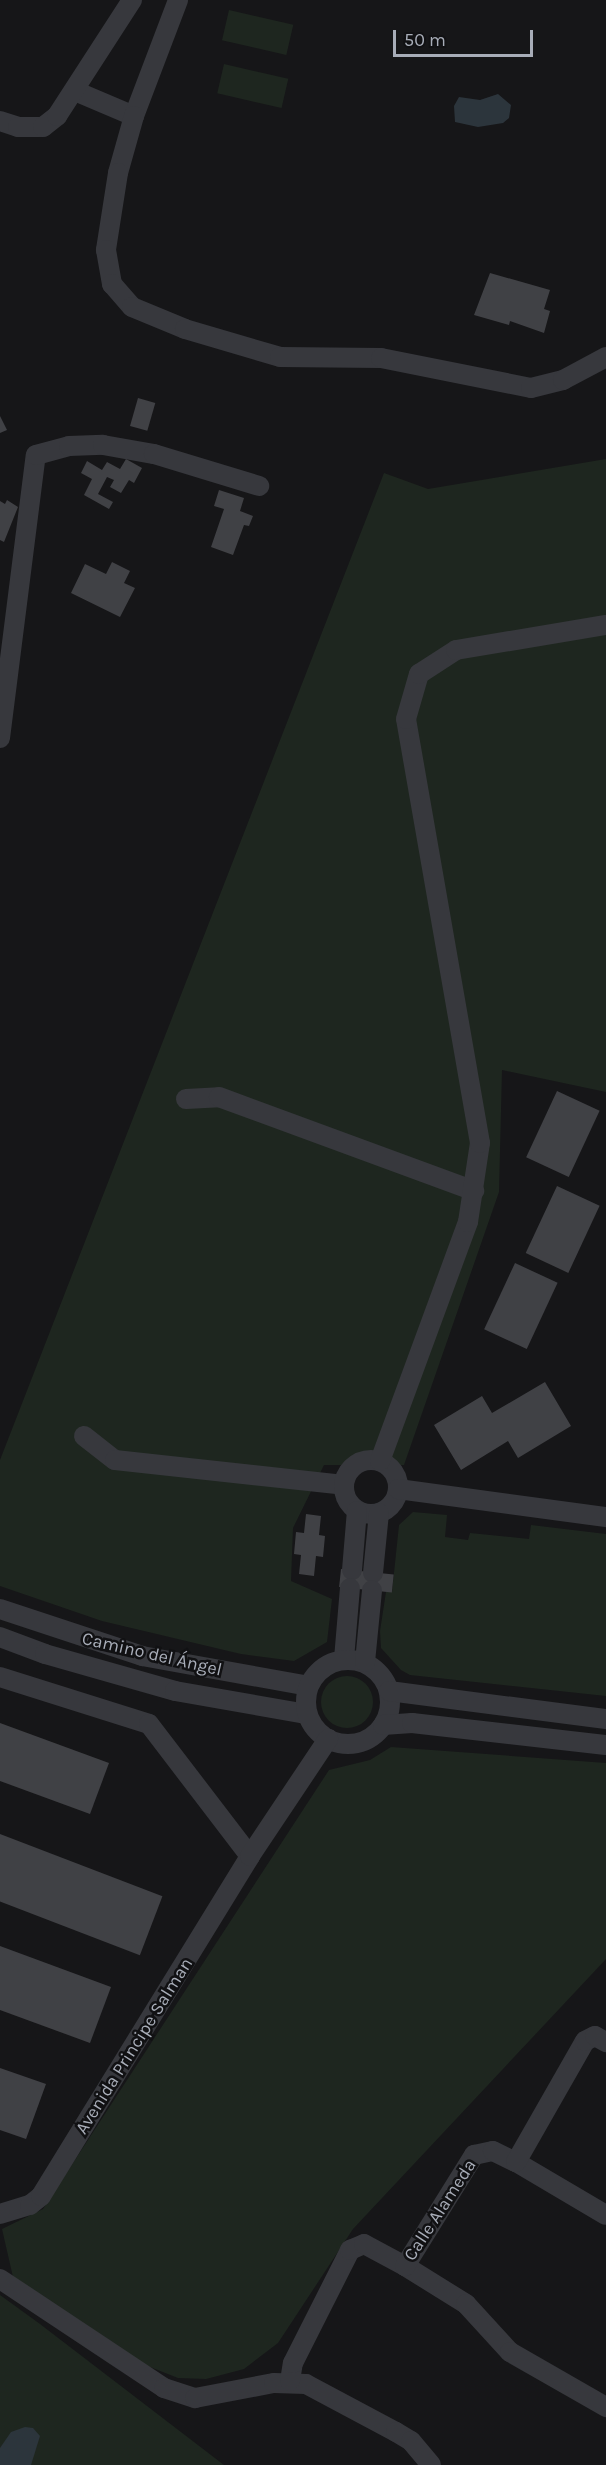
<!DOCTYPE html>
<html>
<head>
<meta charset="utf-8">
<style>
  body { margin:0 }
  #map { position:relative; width:606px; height:2465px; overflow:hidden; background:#161618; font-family:Karla,sans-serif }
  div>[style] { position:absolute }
  .green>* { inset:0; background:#1e261f; transform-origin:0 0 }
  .round { border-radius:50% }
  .water>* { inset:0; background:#2c353c }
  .building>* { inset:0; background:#404145; transform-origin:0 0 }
  .minor>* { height:20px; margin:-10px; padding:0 10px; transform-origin:10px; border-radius:10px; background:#37383d }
  .minor>.ring { margin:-10px; padding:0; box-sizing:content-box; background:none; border:20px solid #37383d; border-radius:50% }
  span { translate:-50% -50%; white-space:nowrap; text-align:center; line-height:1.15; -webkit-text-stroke:5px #111113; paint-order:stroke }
  .street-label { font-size:18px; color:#a8adb8 }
  .scale { position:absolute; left:393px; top:30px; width:140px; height:27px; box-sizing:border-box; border:3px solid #a8adb8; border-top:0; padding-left:8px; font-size:18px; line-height:21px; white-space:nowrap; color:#a8adb8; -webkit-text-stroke:4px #111113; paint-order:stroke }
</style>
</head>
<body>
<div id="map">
  <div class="green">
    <i style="left:229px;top:10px;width:66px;height:31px;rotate:13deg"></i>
    <i style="left:224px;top:64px;width:66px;height:30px;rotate:13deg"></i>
    <i style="clip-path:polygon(606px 459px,606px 1092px,502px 1070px,499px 1192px,404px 1465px,324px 1465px,293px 1528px,291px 1581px,332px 1599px,327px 1642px,294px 1661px,241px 1654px,102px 1621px,0 1586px,0 1460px,384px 473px,428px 489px)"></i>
    <i style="clip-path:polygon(413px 1512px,447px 1515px,445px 1537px,468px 1540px,470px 1533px,529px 1539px,531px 1525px,606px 1534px,606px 1696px,410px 1675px,401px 1670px,381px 1648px,380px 1631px,386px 1592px,392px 1592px,399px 1525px)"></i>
    <i class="round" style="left:321px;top:1676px;width:52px;height:52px"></i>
    <i style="clip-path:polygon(391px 1747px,606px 1763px,606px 1959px,353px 2229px,278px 2343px,244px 2369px,206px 2379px,178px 2378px,140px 2363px,13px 2277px,2px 2229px,43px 2209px,329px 1770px,370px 1760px)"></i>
    <i style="clip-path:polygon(0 2295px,40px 2324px,224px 2465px,0 2465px)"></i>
  </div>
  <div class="water">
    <i style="clip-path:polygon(498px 94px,511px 105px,509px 118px,503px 123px,478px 127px,455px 122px,454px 106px,459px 97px,480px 100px)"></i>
    <i style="clip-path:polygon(25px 2427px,33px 2428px,40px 2436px,31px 2465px,0 2465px,0 2448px,11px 2432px)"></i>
  </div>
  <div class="building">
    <i style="clip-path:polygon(490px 273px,550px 290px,544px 309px,550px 311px,544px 333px,510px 321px,509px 325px,474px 315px)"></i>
    <i style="left:138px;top:398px;width:18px;height:29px;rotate:16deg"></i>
    <i style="clip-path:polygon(0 416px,7px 430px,0 433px)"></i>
    <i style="clip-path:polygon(126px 459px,142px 468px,134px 483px,129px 480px,121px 493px,110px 487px,114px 480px,107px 477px,98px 494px,113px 502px,109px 509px,84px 495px,92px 479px,81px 473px,87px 461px,102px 470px,107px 462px,120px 469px)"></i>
    <i style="clip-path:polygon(219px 490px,244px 498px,240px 511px,253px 516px,249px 526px,244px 525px,233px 555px,211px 547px,224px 509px,214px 506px)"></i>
    <i style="clip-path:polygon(7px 500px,18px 507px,4px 542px,0 540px,0 501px,5px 504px)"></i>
    <i style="clip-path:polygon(112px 562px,130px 571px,124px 583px,135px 588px,120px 617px,71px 593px,85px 564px,106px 574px)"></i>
    <i style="left:557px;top:1091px;width:47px;height:73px;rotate:25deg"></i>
    <i style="left:557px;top:1186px;width:47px;height:74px;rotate:25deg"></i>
    <i style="left:515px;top:1263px;width:47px;height:73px;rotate:25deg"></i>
    <i style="clip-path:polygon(545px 1382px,571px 1426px,518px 1458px,508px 1441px,461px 1470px,434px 1425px,482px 1396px,492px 1413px)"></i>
    <i style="clip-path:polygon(306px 1514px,321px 1516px,319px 1535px,325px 1536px,323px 1557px,316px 1556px,314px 1576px,299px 1574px,301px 1555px,294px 1554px,296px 1532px,304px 1533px)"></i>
    <i style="left:341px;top:1569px;width:53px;height:18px;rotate:6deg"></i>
    <i style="clip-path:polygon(0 1723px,109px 1763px,90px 1814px,0 1781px)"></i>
    <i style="left:0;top:1834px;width:174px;height:63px;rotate:21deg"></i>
    <i style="clip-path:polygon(0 1946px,111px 1987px,90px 2043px,0 2010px)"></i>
    <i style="clip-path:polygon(0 2068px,46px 2084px,26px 2139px,0 2130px)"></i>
  </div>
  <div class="minor">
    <i style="left:75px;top:91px;width:64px;rotate:23deg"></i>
    <i style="left:134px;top:116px;width:124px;rotate:-69.2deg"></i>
    <i style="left:134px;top:116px;width:59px;rotate:105.7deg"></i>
    <i style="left:118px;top:173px;width:78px;rotate:98.9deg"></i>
    <i style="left:106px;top:250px;width:35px;rotate:80deg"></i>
    <i style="left:112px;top:284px;width:30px;rotate:49deg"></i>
    <i style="left:132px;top:307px;width:57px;rotate:22.5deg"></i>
    <i style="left:185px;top:329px;width:99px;rotate:16.4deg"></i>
    <i style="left:280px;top:357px;width:101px;rotate:0.6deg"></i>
    <i style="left:381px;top:358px;width:153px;rotate:11.3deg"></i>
    <i style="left:531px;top:388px;width:33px;rotate:-14deg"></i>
    <i style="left:563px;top:380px;width:49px;rotate:-28.1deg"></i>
    <i style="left:0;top:121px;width:19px;rotate:18deg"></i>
    <i style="left:18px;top:127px;width:25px"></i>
    <i style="left:43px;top:127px;width:18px;rotate:-38deg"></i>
    <i style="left:57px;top:116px;width:138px;rotate:-57.1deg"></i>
    <i style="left:0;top:738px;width:285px;rotate:-82.8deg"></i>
    <i style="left:36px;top:455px;width:34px;rotate:-15deg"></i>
    <i style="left:69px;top:446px;width:34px;rotate:-2deg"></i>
    <i style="left:103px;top:445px;width:52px;rotate:10deg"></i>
    <i style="left:154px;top:454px;width:110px;rotate:16.9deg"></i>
    <i style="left:186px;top:1099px;width:33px;rotate:-3deg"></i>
    <i style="left:219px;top:1097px;width:272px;rotate:20.2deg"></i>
    <i style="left:84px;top:1436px;width:39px;rotate:38deg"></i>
    <i style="left:115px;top:1460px;width:230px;rotate:6.2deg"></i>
    <i class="ring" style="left:344px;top:1460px;width:34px;height:34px"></i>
    <i style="left:380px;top:1461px;width:255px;rotate:-69.8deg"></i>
    <i style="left:468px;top:1222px;width:80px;rotate:-81.4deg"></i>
    <i style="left:480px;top:1143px;width:430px;rotate:-99.9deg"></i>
    <i style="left:406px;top:719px;width:47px;rotate:-73.9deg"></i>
    <i style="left:419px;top:674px;width:44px;rotate:-33deg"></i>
    <i style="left:456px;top:650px;width:152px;rotate:-9.5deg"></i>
    <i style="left:398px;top:1489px;width:210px;rotate:7.7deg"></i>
    <i style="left:352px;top:1570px;width:59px;rotate:-85.2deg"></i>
    <i style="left:373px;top:1573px;width:60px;rotate:-84.3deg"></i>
    <i style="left:0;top:1609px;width:150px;rotate:18.3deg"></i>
    <i style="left:142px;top:1656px;width:169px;rotate:10.2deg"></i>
    <i style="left:0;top:1637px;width:48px;rotate:20.7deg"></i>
    <i style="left:45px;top:1654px;width:135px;rotate:15.9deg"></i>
    <i style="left:175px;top:1691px;width:134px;rotate:9.9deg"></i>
    <i style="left:344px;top:1659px;width:71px;rotate:-85.2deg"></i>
    <i class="ring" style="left:306px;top:1660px;width:64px;height:64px"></i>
    <i style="left:365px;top:1662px;width:72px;rotate:-84.4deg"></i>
    <i style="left:0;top:1677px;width:156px;rotate:17.5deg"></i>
    <i style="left:149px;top:1724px;width:166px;rotate:52.6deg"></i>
    <i style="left:389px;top:1691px;width:219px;rotate:7.4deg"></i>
    <i style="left:383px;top:1725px;width:29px;rotate:-4deg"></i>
    <i style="left:412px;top:1723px;width:195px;rotate:6.5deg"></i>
    <i style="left:516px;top:2162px;width:104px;rotate:30.5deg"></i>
    <i style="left:0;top:2214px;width:31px;rotate:-17deg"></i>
    <i style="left:30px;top:2205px;width:14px;rotate:-39deg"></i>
    <i style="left:41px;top:2196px;width:399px;rotate:-58.4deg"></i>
    <i style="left:250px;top:1856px;width:141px;rotate:-56.3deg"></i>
    <i style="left:405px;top:2266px;width:72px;rotate:31.9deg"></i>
    <i style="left:466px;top:2304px;width:65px;rotate:47.5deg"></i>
    <i style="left:510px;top:2352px;width:111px;rotate:29.8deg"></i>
    <i style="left:0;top:2279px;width:197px;rotate:33.6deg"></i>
    <i style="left:164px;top:2388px;width:33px;rotate:18deg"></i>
    <i style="left:195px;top:2398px;width:80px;rotate:-10.8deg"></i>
    <i style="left:274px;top:2383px;width:32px;rotate:2deg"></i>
    <i style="left:306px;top:2384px;width:102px;rotate:28.1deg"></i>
    <i style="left:396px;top:2432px;width:17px;rotate:31deg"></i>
    <i style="left:411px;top:2441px;width:31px;rotate:50deg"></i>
    <i style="left:290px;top:2381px;width:18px;rotate:-81deg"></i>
    <i style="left:293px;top:2363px;width:127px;rotate:-63.2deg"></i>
    <i style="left:350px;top:2250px;width:15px;rotate:-23deg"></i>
    <i style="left:364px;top:2244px;width:47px;rotate:28.2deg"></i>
    <i style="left:405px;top:2266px;width:131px;rotate:-58.1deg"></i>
    <i style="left:474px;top:2155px;width:19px;rotate:-12deg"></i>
    <i style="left:493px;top:2151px;width:25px;rotate:26deg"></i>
    <i style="left:516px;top:2162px;width:139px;rotate:-60.3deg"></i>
    <i style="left:585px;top:2041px;width:11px;rotate:-27deg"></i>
    <i style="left:595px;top:2036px;width:13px;rotate:29deg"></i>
  </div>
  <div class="street-label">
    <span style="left:152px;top:1654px;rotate:13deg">Camino del Ángel</span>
    <span style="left:134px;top:2046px;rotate:-58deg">Avenida Principe Salman</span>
    <span style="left:440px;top:2210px;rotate:-57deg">Calle Alameda</span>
  </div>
  <div class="scale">50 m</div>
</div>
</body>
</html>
